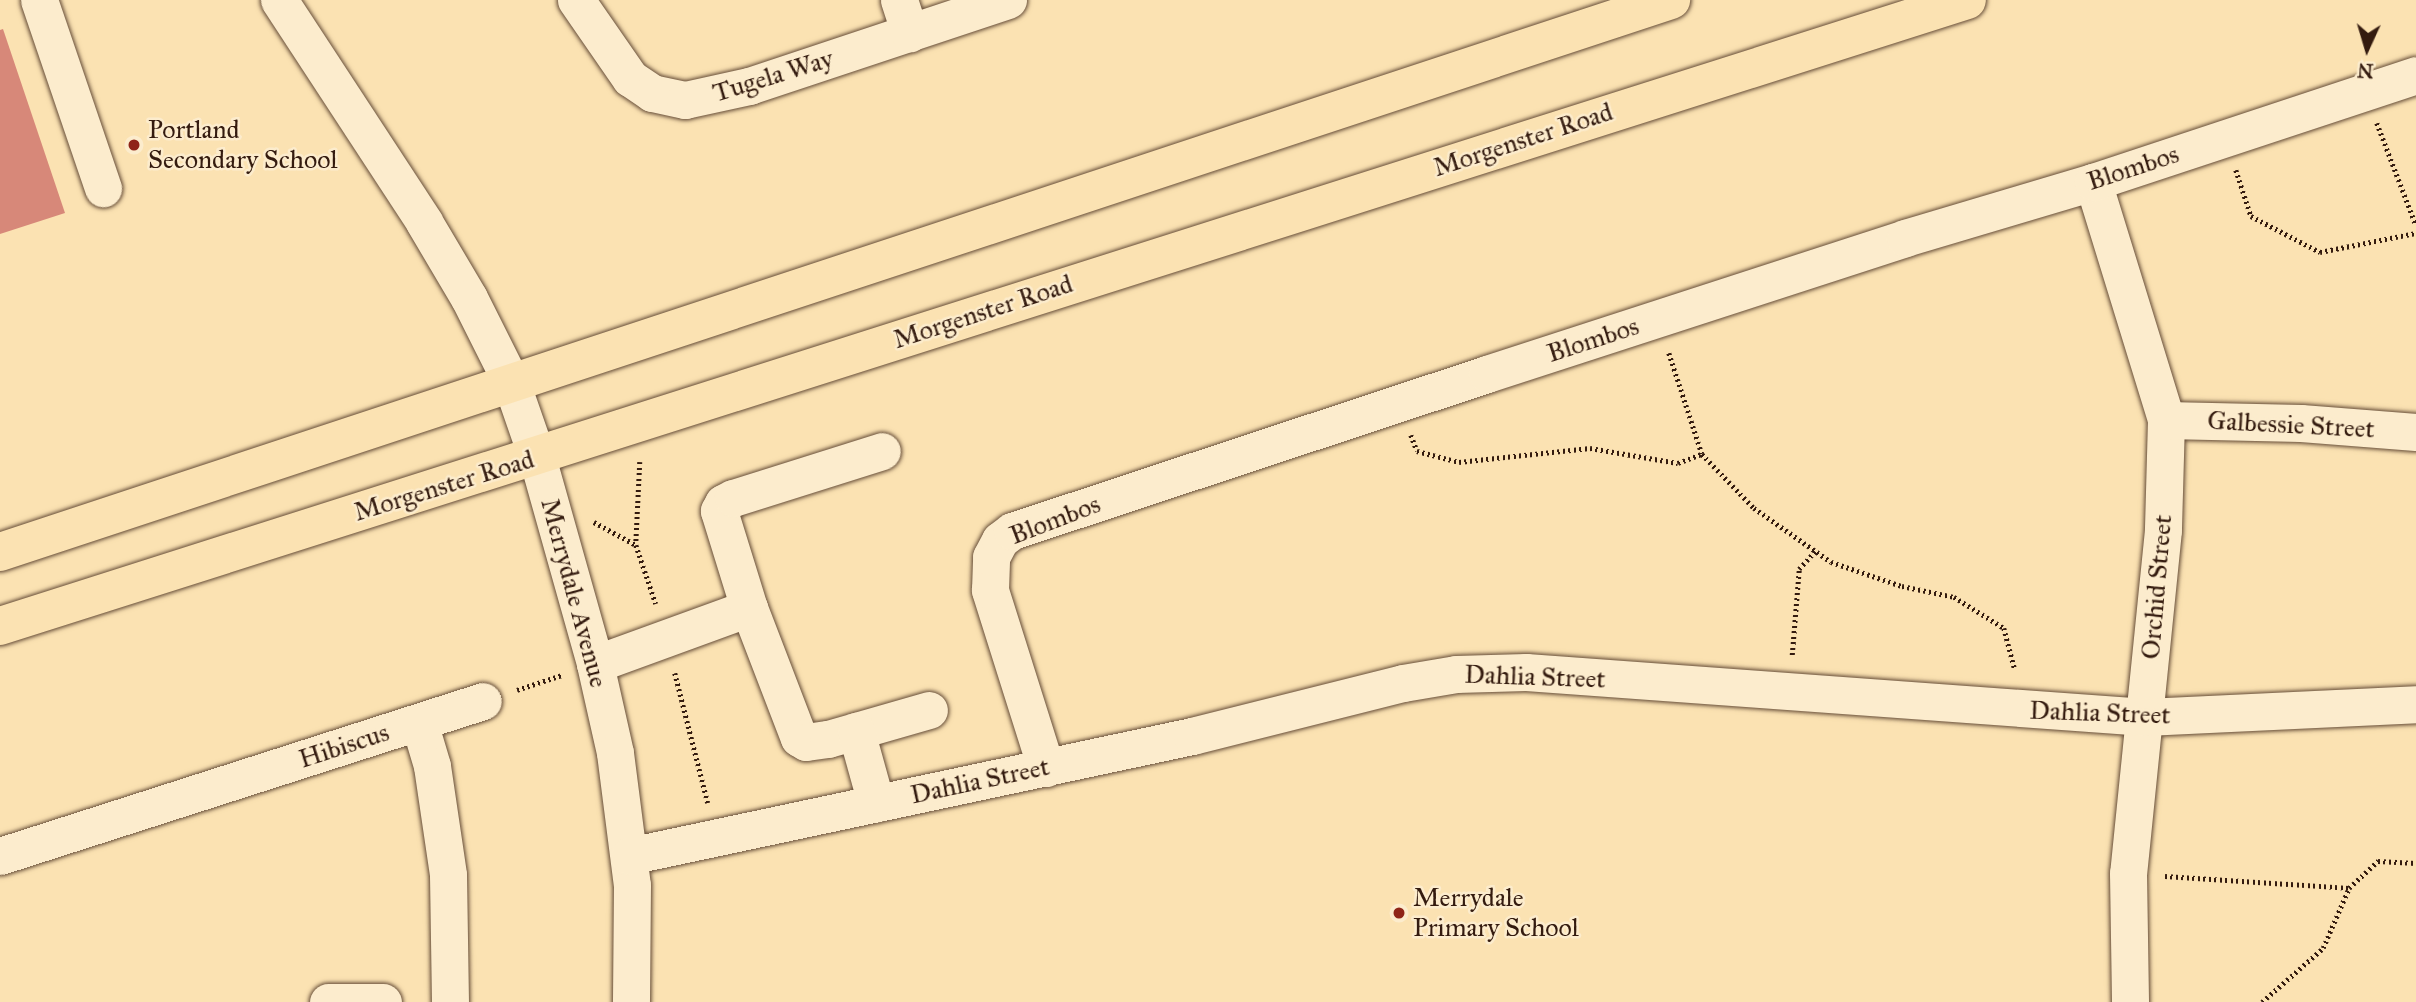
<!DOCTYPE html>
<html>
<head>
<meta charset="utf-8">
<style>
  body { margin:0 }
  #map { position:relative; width:2416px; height:1002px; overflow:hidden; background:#fbe2b2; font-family:"IM FELL Great Primer",serif }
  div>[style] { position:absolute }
  .building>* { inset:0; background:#d78879 }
  .path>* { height:4.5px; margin-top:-2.25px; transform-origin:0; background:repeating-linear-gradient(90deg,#341b0f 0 2px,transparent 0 5.5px) }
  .roads { filter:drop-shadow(0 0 2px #664d38) drop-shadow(0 0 2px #664d38) }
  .minor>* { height:37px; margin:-18.5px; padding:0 18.5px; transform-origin:18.5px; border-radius:18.5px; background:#fceccd }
  .major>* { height:38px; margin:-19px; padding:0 19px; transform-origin:19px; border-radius:19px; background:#fbe2b2 }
  .dots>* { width:19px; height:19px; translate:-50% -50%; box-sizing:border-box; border:4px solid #fceccd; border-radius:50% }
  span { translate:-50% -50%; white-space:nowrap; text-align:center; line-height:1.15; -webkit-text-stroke:5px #fceccd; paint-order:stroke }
  .street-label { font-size:26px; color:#341b0f }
  .poi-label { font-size:26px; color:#341b0f }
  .left { translate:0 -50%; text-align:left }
  .north { position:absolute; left:2332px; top:14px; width:70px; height:70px; -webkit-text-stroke:5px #fceccd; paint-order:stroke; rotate:184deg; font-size:19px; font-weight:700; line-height:28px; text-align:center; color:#341b0f }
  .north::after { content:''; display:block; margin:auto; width:24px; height:32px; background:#341b0f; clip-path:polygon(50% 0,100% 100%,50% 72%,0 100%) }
</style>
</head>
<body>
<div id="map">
  <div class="building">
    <i style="clip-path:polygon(3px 29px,65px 213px,0 234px,0 30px)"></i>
  </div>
  <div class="path">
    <i style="left:2377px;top:123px;width:109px;rotate:69.1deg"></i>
    <i style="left:2236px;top:170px;width:48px;rotate:71.9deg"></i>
    <i style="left:2251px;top:216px;width:78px;rotate:27.6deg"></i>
    <i style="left:2320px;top:252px;width:98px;rotate:-11.2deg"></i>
    <i style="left:1669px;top:353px;width:106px;rotate:71.9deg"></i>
    <i style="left:1702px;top:454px;width:75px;rotate:46.1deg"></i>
    <i style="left:1754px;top:508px;width:94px;rotate:35deg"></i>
    <i style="left:1831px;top:562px;width:75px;rotate:18.7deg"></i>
    <i style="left:1902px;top:586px;width:53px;rotate:11.9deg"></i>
    <i style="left:1954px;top:597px;width:59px;rotate:31.8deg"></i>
    <i style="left:2004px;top:628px;width:43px;rotate:75.3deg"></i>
    <i style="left:1411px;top:435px;width:17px;rotate:69deg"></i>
    <i style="left:1417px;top:451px;width:43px;rotate:14.7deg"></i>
    <i style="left:1459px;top:462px;width:132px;rotate:-6.1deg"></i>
    <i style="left:1590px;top:448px;width:89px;rotate:9.7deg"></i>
    <i style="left:1678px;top:463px;width:26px;rotate:-21deg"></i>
    <i style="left:640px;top:462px;width:83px;rotate:92.8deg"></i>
    <i style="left:636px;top:545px;width:62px;rotate:71.3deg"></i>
    <i style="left:594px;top:522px;width:48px;rotate:28.7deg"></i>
    <i style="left:1792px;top:655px;width:86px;rotate:-85.3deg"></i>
    <i style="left:1799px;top:569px;width:24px;rotate:-48deg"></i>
    <i style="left:675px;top:673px;width:134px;rotate:75.8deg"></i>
    <i style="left:517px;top:690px;width:47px;rotate:-18.4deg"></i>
    <i style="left:2165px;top:876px;width:184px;rotate:3.7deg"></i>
    <i style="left:2262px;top:1002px;width:81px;rotate:-41.5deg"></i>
    <i style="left:2323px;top:948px;width:65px;rotate:-66.6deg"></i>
    <i style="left:2349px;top:888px;width:40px;rotate:-43deg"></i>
    <i style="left:2378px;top:861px;width:38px;rotate:3deg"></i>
  </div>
  <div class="roads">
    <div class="minor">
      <i style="left:39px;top:0;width:199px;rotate:71.2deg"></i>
      <i style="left:279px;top:0;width:265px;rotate:56.8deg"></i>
      <i style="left:424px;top:222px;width:88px;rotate:59.4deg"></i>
      <i style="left:469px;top:298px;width:94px;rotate:63.4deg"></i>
      <i style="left:511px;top:382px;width:79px;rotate:70.9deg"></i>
      <i style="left:537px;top:457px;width:215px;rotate:74.3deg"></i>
      <i style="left:595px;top:664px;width:91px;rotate:77.3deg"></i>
      <i style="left:615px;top:753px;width:133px;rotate:82.7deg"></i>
      <i style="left:632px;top:885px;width:117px;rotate:90.5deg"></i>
      <i style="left:576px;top:0;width:95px;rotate:55.3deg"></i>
      <i style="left:630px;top:78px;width:27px;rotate:34deg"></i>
      <i style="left:652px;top:93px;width:34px;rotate:12deg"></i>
      <i style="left:685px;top:100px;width:66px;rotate:-12.3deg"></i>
      <i style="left:749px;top:86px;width:273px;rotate:-18.4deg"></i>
      <i style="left:899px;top:0;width:35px;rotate:72deg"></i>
      <i style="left:2093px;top:182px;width:249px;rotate:72.9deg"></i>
      <i style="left:2166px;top:420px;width:110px;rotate:91.6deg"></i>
      <i style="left:2163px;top:530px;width:345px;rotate:95.8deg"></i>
      <i style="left:2128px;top:873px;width:129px;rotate:89.1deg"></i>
      <i style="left:2166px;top:420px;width:135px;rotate:1.3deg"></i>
      <i style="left:2301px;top:423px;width:115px;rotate:4.5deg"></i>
      <i style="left:749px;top:608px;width:139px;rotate:69deg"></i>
      <i style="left:799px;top:738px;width:8px;rotate:30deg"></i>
      <i style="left:806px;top:742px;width:22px;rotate:-8deg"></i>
      <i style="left:828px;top:739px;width:105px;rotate:-16deg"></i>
      <i style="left:595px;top:664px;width:164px;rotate:-20deg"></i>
      <i style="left:749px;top:608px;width:102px;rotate:-107.2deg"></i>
      <i style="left:719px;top:511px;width:9px;rotate:-63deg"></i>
      <i style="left:723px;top:503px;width:11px;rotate:-27deg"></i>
      <i style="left:733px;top:498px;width:156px;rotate:-17.5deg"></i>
      <i style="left:419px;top:722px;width:46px;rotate:73.5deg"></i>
      <i style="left:432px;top:766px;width:110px;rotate:81.6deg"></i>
      <i style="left:448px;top:875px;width:127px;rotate:89.1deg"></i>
      <i style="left:856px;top:731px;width:75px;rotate:74.5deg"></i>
      <i style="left:1046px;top:768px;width:187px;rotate:-107.5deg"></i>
      <i style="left:990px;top:590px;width:33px;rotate:-88deg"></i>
      <i style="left:991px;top:557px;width:19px;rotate:-62deg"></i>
      <i style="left:1000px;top:540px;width:15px;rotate:-37deg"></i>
      <i style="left:1012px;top:531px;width:500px;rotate:-18.29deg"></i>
      <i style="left:1487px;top:374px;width:440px;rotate:-18deg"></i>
      <i style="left:1905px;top:238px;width:196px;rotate:-16.6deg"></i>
      <i style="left:2093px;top:182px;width:340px;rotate:-18.3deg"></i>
      <i style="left:0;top:856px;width:507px;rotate:-17.79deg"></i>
      <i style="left:629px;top:856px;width:576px;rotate:-12.03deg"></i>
      <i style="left:1192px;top:736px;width:218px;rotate:-14.1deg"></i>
      <i style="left:1403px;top:683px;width:54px;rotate:-9.6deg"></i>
      <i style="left:1456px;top:674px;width:70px;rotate:-1.6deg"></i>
      <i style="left:1526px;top:672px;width:621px;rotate:4.16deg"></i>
      <i style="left:2145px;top:717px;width:271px;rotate:-2.7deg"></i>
      <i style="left:328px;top:1002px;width:55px"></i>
    </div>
    <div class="major">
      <i style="left:0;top:552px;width:1760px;rotate:-18.28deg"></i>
      <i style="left:0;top:626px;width:2064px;rotate:-17.65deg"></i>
    </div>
  </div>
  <div class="dots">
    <i style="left:134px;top:145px;background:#8f2418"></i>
    <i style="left:1399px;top:913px;background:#8f2418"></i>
  </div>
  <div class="street-label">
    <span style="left:773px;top:76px;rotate:-17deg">Tugela Way</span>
    <span style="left:1523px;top:140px;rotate:-18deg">Morgenster Road</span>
    <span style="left:2133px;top:168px;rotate:-18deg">Blombos</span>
    <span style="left:983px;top:312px;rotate:-18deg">Morgenster Road</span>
    <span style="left:1593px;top:340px;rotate:-18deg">Blombos</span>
    <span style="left:2291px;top:425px;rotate:3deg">Galbessie Street</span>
    <span style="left:444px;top:486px;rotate:-17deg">Morgenster Road</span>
    <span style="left:1055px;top:520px;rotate:-21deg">Blombos</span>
    <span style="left:2157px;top:587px;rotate:-85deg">Orchid Street</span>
    <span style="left:574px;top:593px;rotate:75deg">Merrydale Avenue</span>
    <span style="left:1535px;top:677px;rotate:2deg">Dahlia Street</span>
    <span style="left:2100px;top:713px;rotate:2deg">Dahlia Street</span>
    <span style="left:344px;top:746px;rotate:-18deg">Hibiscus</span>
    <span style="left:980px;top:781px;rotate:-12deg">Dahlia Street</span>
  </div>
  <div class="poi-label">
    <span class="left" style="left:148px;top:145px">Portland<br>Secondary School</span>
    <span class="left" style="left:1413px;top:913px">Merrydale<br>Primary School</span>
  </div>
  <div class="north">N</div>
</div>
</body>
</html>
